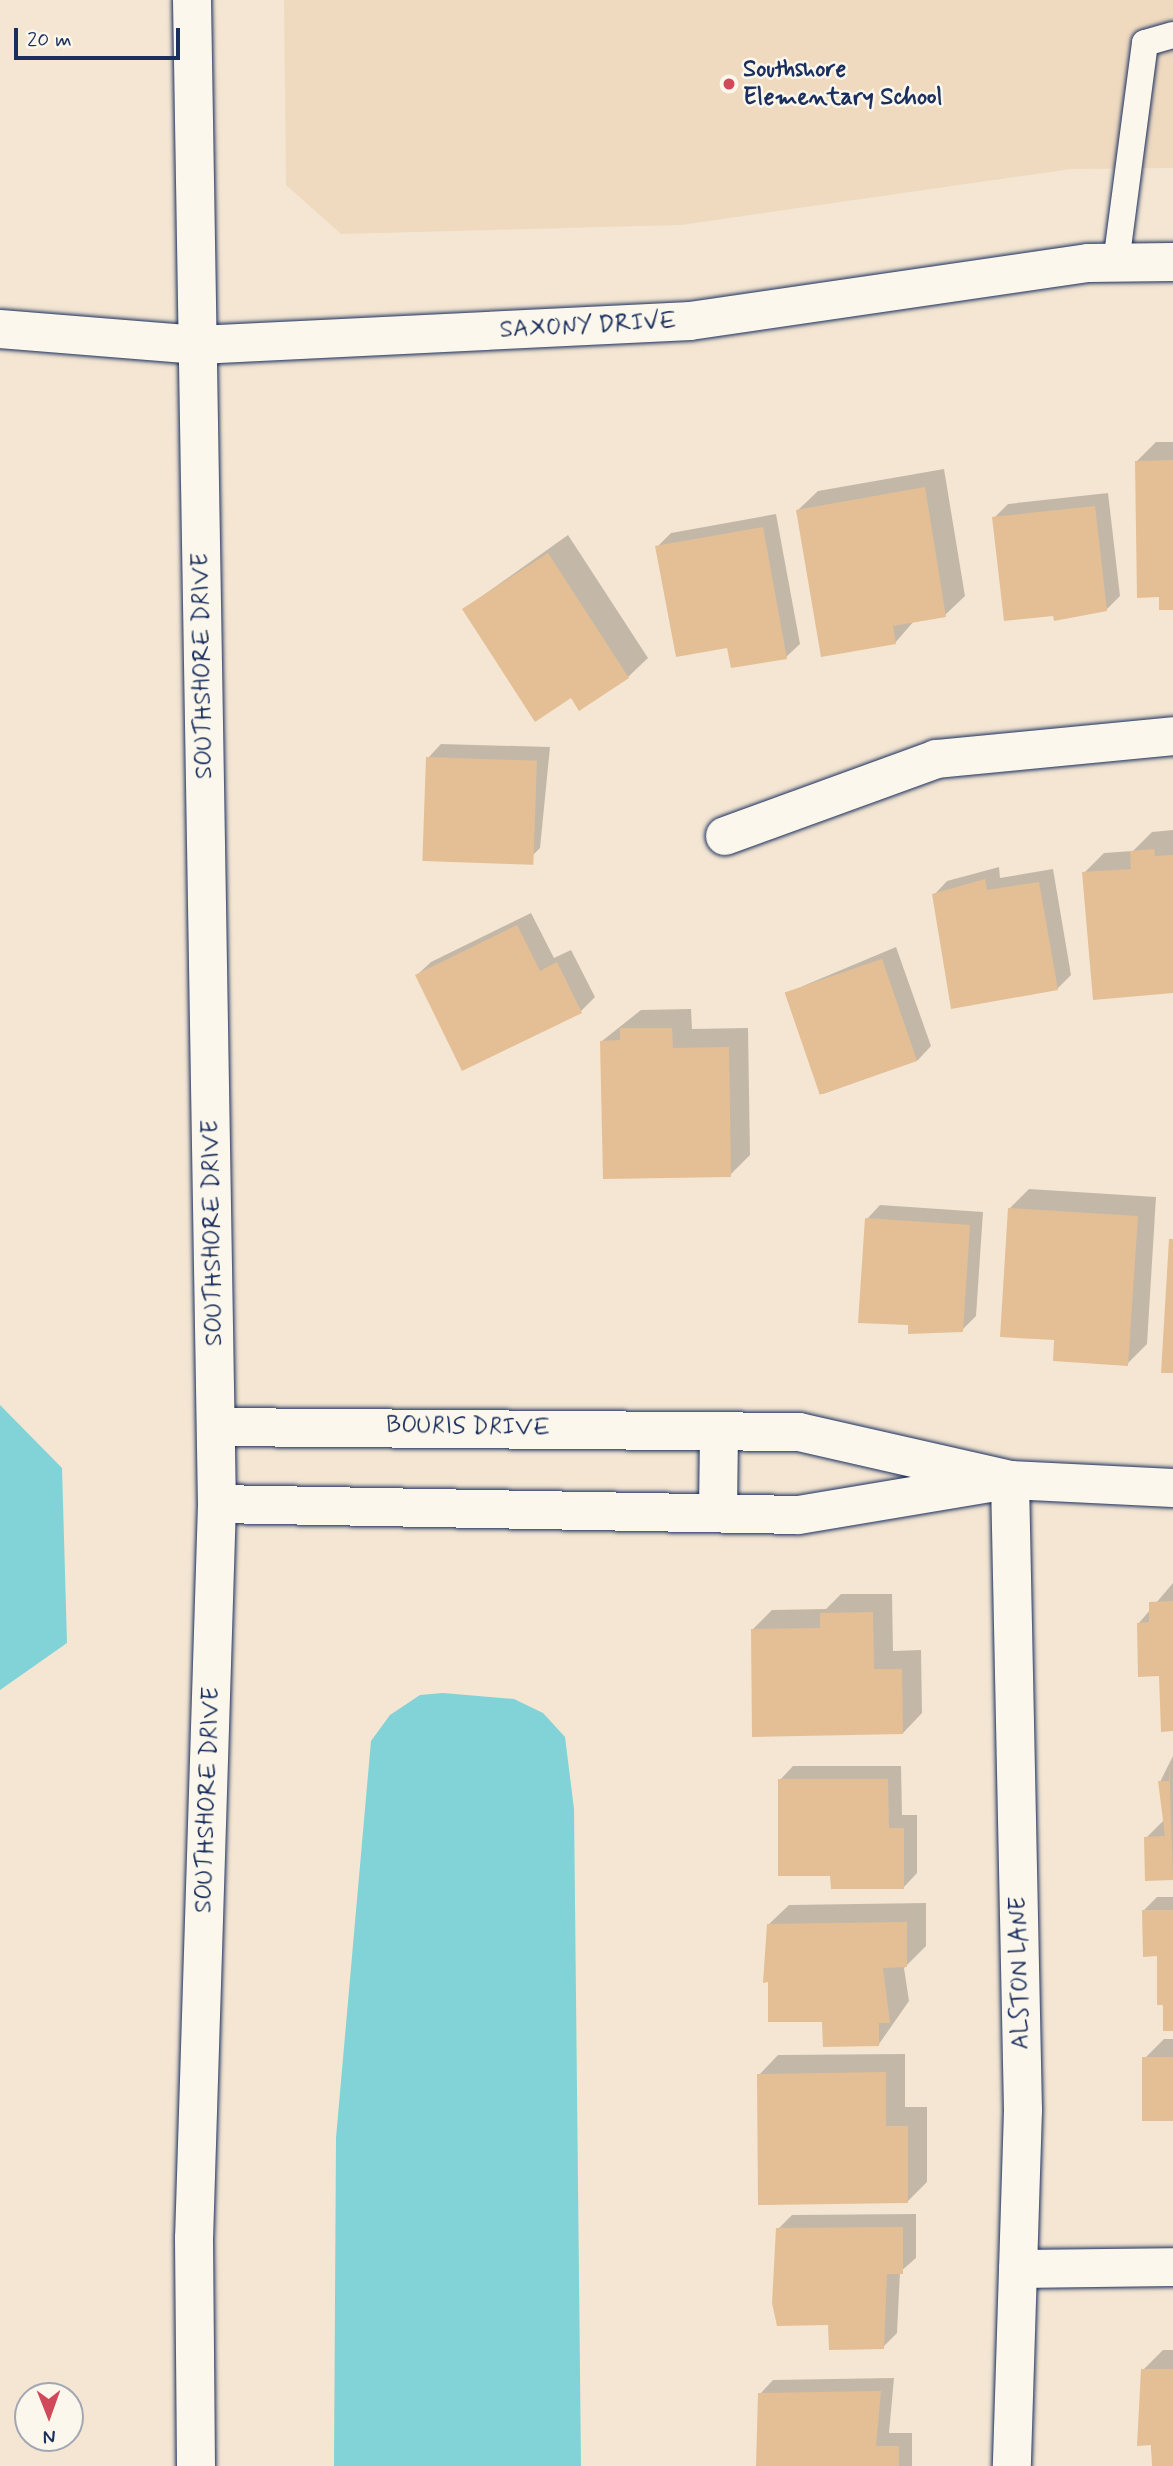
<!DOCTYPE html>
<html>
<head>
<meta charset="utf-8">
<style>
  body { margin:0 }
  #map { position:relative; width:1173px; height:2466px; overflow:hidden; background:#f4e6d2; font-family:Mynerve,sans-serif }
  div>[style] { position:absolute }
  .built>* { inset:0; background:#efdac0 }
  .water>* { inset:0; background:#81d3d7 }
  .shadow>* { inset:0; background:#0003 }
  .building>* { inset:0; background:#e4bf95; transform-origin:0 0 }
  .roads { filter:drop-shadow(0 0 2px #1b2f5e) drop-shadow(0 0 2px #1b2f5e) }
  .service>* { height:26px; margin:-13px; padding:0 13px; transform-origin:13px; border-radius:13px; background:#fbf7ec }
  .minor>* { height:38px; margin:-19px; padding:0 19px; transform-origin:19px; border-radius:19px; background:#fbf7ec }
  .tertiary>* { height:38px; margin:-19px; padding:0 19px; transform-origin:19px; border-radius:19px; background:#fbf7ec }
  .dots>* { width:19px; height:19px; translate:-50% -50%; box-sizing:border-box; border:4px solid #fbf7ec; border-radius:50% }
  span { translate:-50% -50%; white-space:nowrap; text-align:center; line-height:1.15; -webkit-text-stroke:5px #fbf7ec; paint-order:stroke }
  .poi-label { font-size:24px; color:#1b2f5e; font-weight:700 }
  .left { translate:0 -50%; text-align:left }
  .street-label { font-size:24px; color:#1b2f5e }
  .north { position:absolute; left:14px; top:2382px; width:70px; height:70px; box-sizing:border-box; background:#fbf7ec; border:2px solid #a1a7b3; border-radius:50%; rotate:179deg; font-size:19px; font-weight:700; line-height:28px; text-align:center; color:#1b2f5e }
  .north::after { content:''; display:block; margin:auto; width:24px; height:32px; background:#d1495b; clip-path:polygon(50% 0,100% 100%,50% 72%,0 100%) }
  .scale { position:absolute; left:14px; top:28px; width:166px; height:32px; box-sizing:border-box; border:4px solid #1b2f5e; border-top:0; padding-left:9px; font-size:21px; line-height:24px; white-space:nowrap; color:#1b2f5e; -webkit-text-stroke:5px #fbf7ec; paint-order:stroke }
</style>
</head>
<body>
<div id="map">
  <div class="built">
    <i style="clip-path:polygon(284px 0,1173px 0,1173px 168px,1071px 169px,681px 225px,341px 234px,286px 185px)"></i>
  </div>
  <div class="water">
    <i style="clip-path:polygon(0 1405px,62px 1468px,67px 1643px,0 1690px)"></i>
    <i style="clip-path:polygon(443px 1693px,514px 1699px,543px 1713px,565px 1737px,574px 1809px,581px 2466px,334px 2466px,336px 2138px,371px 1741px,390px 1715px,420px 1695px)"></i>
  </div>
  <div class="shadow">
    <i style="clip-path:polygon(1156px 442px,1173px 442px,1173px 608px,1137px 461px)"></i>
    <i style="clip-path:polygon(944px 469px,965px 596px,945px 615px,914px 621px,895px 643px,798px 510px,818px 491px)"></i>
    <i style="clip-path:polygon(1108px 493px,1120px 596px,1106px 610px,994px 518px,1008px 504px)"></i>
    <i style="clip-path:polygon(776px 514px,800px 644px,786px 657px,729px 646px,657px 547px,671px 533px)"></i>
    <i style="clip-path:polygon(568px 535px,648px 658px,628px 677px,572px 695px,464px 609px)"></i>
    <i style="clip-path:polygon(441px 744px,550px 747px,540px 848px,526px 862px,428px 758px)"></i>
    <i style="clip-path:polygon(1173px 830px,1173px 991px,1084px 873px,1104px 853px,1133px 851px,1152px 832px)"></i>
    <i style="clip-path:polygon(999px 867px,1000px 878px,1053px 869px,1071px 975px,1057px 989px,934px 895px,947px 881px)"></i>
    <i style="clip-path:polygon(531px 913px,554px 958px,571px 950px,595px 997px,581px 1011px,417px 975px,431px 962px)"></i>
    <i style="clip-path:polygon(896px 947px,931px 1046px,918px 1060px,823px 1094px,789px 999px,803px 986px)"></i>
    <i style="clip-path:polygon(691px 1009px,692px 1029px,748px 1028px,750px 1155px,730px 1175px,602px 1041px,641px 1010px)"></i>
    <i style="clip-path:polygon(1029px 1189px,1156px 1197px,1147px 1344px,1127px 1364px,1056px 1339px,1010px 1208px)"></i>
    <i style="clip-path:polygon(880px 1205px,983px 1212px,976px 1316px,962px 1330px,910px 1324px,867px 1219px)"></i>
    <i style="clip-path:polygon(1173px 1583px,1173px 1730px,1161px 1675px,1139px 1623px)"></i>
    <i style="clip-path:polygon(841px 1594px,892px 1594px,893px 1651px,921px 1650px,922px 1713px,903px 1733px,752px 1630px,772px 1610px,826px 1609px)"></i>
    <i style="clip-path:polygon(1173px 1756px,1173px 1879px,1147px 1879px,1146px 1838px,1165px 1819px,1160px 1782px)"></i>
    <i style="clip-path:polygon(793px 1766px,901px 1766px,902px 1815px,917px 1815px,917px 1873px,904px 1887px,780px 1780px)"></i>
    <i style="clip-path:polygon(1157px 1897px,1173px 1897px,1173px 2029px,1165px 2029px,1158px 1955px,1144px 1910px)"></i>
    <i style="clip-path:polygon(926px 1903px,926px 1946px,904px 1968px,909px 2001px,879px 2044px,824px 2020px,769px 1924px,789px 1905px)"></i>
    <i style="clip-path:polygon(1164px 2039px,1173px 2039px,1173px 2119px,1144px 2059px)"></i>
    <i style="clip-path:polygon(905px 2054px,905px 2107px,927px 2107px,927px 2182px,908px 2201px,759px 2075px,778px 2055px)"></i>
    <i style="clip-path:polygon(916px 2214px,916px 2258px,900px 2272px,897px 2333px,883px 2347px,830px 2323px,778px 2229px,792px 2215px)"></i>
    <i style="clip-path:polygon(1163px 2350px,1173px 2350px,1173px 2466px,1153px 2466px,1143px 2370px)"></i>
    <i style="clip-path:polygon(894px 2378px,889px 2433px,912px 2433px,912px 2466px,761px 2466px,760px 2394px,773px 2380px)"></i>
  </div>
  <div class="building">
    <i style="clip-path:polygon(1173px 460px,1173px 610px,1159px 610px,1159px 597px,1137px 598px,1135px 461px)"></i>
    <i style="clip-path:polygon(925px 487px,946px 617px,893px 626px,896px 644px,821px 657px,796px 510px)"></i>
    <i style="clip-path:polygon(1095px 506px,1107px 611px,1054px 621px,1053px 616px,1004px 621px,992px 517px)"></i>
    <i style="clip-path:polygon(763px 527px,787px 659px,731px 668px,727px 648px,676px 657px,655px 546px)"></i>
    <i style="clip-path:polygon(548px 553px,629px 678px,579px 711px,571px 698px,535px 722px,462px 609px)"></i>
    <i style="left:426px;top:757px;width:111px;height:104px;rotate:2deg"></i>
    <i style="clip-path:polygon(1154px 849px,1155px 856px,1173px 855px,1173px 993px,1093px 1000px,1082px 872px,1131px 869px,1130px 851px)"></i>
    <i style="clip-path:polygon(985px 879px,987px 890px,1039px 882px,1058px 990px,951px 1009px,932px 894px)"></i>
    <i style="clip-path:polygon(517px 925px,540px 971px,557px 962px,582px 1013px,462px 1071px,415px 975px)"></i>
    <i style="left:882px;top:959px;width:108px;height:103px;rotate:71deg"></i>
    <i style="clip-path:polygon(620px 1028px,672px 1028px,673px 1048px,729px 1047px,731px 1177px,603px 1179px,600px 1041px,620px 1040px)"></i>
    <i style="clip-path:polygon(1008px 1208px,1138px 1216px,1128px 1366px,1053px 1361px,1054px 1340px,1000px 1337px)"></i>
    <i style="clip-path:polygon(865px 1218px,970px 1225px,963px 1332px,908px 1334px,908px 1325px,858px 1323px)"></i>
    <i style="clip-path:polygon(1169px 1239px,1173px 1239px,1173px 1373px,1161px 1373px)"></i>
    <i style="clip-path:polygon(1173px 1601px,1173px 1731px,1161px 1732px,1159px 1676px,1138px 1677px,1137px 1623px,1149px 1622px,1149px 1602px)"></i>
    <i style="clip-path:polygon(873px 1612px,874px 1669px,902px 1669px,903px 1734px,752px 1737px,751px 1629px,820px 1628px,820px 1613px)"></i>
    <i style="clip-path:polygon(1169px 1758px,1173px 1880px,1145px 1881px,1144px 1837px,1165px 1836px,1158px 1781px,1169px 1781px)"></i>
    <i style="clip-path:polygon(778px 1779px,888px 1779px,889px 1828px,904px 1828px,904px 1889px,831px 1889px,830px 1876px,778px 1876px)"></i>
    <i style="clip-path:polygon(1142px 1910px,1173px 1910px,1173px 2031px,1163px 2031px,1163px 2005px,1157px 2005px,1157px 1956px,1143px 1957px)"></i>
    <i style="clip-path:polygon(907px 1922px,907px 1967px,883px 1968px,890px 2023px,879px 2023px,879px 2046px,823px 2047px,822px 2022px,768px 2022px,768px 1982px,763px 1983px,767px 1924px)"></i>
    <i style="left:1173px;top:2057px;width:64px;height:31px;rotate:90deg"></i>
    <i style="clip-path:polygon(886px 2072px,886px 2126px,908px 2126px,908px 2203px,758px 2205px,757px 2074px)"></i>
    <i style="clip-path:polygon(903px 2227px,903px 2274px,887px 2274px,884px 2349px,829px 2350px,828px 2325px,777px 2326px,772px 2303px,776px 2228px)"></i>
    <i style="clip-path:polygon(1141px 2369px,1173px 2369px,1173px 2466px,1152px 2466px,1151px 2445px,1137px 2446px)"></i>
    <i style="clip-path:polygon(881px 2391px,876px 2446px,899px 2446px,899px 2466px,756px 2466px,758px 2393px)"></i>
  </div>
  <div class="roads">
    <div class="service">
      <i style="left:1116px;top:263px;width:222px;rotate:-82.5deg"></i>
      <i style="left:1145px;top:43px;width:29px;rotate:-16deg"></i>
    </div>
    <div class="minor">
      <i style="left:0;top:329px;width:199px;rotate:4.6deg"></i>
      <i style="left:198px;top:345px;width:493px;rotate:-2.8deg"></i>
      <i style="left:690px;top:321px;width:402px;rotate:-8.3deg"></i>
      <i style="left:1088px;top:263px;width:85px;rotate:-0.7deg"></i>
      <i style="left:725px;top:836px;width:225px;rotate:-20deg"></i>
      <i style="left:936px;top:759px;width:238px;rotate:-5.5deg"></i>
      <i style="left:216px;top:1427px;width:583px;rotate:0.49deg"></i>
      <i style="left:799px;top:1432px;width:216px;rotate:12.8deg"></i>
      <i style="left:1010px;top:1480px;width:163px;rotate:2.8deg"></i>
      <i style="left:1010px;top:1480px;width:630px;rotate:88.82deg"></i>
      <i style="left:1023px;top:2110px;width:356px;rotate:91.8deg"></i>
      <i style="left:217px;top:1504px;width:581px;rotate:1.08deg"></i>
      <i style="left:798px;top:1515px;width:195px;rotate:-9.5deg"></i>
      <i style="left:718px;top:1513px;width:82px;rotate:-89.3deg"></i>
      <i style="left:1018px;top:2269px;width:155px;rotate:-0.7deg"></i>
    </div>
    <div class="tertiary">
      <i style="left:192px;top:0;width:1504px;rotate:89.05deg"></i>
      <i style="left:217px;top:1504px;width:734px;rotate:91.79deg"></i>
      <i style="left:194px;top:2238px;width:228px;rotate:89.5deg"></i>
    </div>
  </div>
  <div class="dots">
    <i style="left:729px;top:84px;background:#d1495b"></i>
  </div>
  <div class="poi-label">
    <span class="left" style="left:743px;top:84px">Southshore<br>Elementary School</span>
  </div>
  <div class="street-label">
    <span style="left:588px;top:326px;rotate:-3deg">SAXONY DRIVE</span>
    <span style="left:203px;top:666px;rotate:-91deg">SOUTHSHORE DRIVE</span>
    <span style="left:213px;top:1233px;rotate:-91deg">SOUTHSHORE DRIVE</span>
    <span style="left:468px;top:1427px;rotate:1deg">BOURIS DRIVE</span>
    <span style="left:208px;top:1800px;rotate:-88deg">SOUTHSHORE DRIVE</span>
    <span style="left:1020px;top:1973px;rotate:-91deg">ALSTON LANE</span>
  </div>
  <div class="north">N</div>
  <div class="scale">20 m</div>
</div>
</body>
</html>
